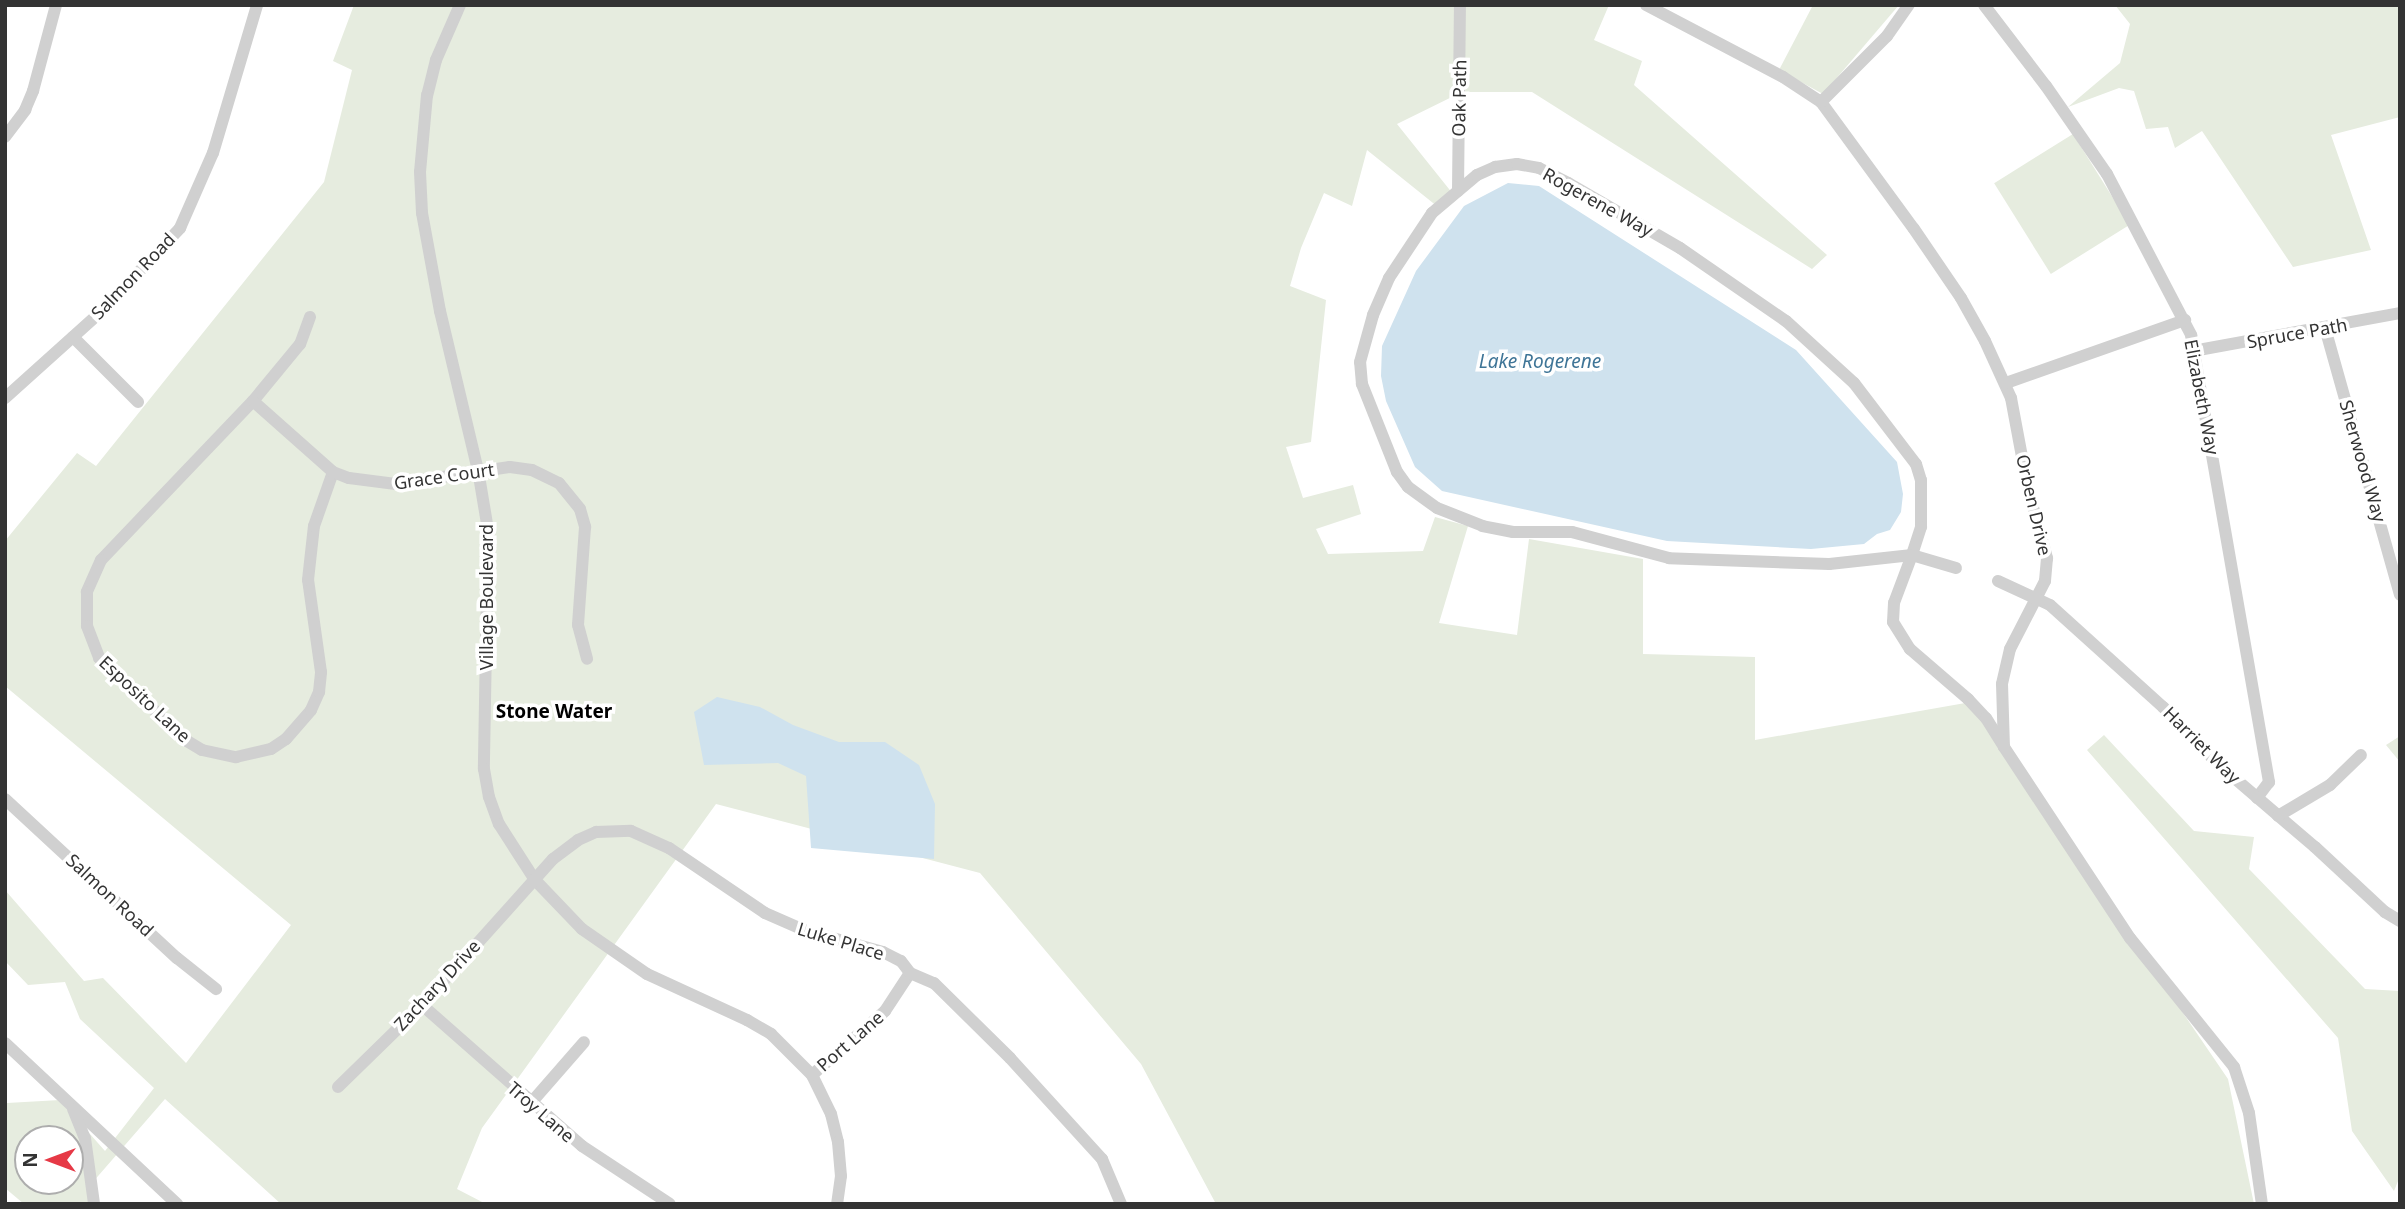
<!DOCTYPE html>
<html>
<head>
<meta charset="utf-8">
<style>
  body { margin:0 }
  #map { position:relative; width:2405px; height:1209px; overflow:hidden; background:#fff; font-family:"Noto Sans",sans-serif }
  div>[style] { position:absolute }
  .green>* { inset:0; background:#e6ecdf; transform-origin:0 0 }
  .water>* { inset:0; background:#cfe2ee }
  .minor>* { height:12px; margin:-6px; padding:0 6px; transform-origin:6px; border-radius:6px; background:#d0d0d0 }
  span { translate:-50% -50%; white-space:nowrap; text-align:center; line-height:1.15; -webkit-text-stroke:7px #fff; paint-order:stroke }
  .street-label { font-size:18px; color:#333 }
  .water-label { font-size:19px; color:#3f7597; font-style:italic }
  .neighbourhood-label { font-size:19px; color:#000; font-weight:700 }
  .frame { position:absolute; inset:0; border:7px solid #333; pointer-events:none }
  .north { position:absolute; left:14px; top:1125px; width:70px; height:70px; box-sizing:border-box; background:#fff; border:2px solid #adadad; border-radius:50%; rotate:270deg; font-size:19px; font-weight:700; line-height:28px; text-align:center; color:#333 }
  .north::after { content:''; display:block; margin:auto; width:24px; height:32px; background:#e63946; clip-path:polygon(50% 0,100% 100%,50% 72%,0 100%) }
</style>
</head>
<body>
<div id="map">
  <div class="green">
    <i style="clip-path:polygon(evenodd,354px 5px,1609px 5px,1594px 40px,1642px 61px,1634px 85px,1827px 255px,1812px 269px,1532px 92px,1462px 92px,1397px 124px,1453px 194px,1438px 207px,1367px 150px,1352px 206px,1324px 193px,1301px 248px,1290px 286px,1326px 300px,1311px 442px,1286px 447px,1303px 498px,1353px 485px,1361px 514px,1316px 529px,1328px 554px,1423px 551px,1435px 517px,1468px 526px,1439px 623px,1517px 635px,1529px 539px,1643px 559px,1643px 654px,1755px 657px,1755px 740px,1971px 702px,2228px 1079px,2254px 1204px,1216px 1204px,1141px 1064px,980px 873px,716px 804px,482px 1128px,457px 1189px,486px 1204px,281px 1204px,165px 1099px,92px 1183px,91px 1204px,24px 1204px,5px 1188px,7px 1103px,60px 1100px,105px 1151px,154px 1088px,80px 1019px,65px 982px,28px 985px,5px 961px,5px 890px,84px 981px,103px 978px,186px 1063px,291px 925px,5px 686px,5px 541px,77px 453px,96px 466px,324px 182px,352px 70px,333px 61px,354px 5px,28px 1139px,70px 1139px,70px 1181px,28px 1181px,28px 1139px)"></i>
    <i style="clip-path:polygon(1813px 5px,1899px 5px,1823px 94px,1779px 70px)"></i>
    <i style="clip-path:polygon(2115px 5px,2400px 5px,2400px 117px,2331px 135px,2371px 250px,2293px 267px,2202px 131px,2175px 148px,2168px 127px,2146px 129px,2134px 91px,2119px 88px,2068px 107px,2120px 63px,2130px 24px)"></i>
    <i style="left:2073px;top:134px;width:107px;height:93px;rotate:58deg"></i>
    <i style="clip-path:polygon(2104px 735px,2194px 831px,2254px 837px,2249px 869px,2365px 989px,2400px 991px,2400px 1176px,2394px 1191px,2352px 1131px,2338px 1038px,2087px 750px)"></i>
    <i style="clip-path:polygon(2400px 736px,2400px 762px,2386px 745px)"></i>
  </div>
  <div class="water">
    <i style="clip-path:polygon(1508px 183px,1539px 186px,1796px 350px,1897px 462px,1903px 494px,1901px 512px,1890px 530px,1877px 534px,1864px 544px,1811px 549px,1667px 541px,1442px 491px,1415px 467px,1386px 401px,1381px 376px,1382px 346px,1416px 271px,1464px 206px)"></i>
    <i style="clip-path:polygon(717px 697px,760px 707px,793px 725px,839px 742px,885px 742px,919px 765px,935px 804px,934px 859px,811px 848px,806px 776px,778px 763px,704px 765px,694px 712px)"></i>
  </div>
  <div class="minor">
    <i style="left:460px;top:5px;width:60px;rotate:113.6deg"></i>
    <i style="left:436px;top:60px;width:36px;rotate:104deg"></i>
    <i style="left:427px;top:95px;width:77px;rotate:95.2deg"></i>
    <i style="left:420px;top:172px;width:41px;rotate:87.2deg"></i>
    <i style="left:422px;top:213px;width:100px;rotate:79.6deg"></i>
    <i style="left:440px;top:311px;width:163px;rotate:76.6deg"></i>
    <i style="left:478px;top:470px;width:61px;rotate:80.5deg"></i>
    <i style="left:488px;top:530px;width:239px;rotate:91deg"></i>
    <i style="left:484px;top:769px;width:28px;rotate:80deg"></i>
    <i style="left:489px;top:797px;width:29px;rotate:70deg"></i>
    <i style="left:499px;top:824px;width:67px;rotate:57.3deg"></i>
    <i style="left:535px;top:880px;width:68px;rotate:46.2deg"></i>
    <i style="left:582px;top:929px;width:79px;rotate:34.7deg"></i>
    <i style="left:647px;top:974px;width:110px;rotate:24.7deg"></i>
    <i style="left:747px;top:1020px;width:28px;rotate:30deg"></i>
    <i style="left:771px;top:1034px;width:58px;rotate:45deg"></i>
    <i style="left:812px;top:1075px;width:43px;rotate:64deg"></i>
    <i style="left:831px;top:1114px;width:29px;rotate:76deg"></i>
    <i style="left:838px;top:1142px;width:34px;rotate:85deg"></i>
    <i style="left:841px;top:1176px;width:28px;rotate:98deg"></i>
    <i style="left:1646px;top:5px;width:155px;rotate:27.7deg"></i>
    <i style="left:1783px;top:77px;width:45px;rotate:33.3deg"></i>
    <i style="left:1821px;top:102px;width:157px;rotate:53.8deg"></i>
    <i style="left:1914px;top:229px;width:83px;rotate:55.7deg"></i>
    <i style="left:1961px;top:298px;width:49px;rotate:60.8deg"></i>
    <i style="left:1985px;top:341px;width:63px;rotate:65.5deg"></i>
    <i style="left:2011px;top:398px;width:93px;rotate:79.4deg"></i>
    <i style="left:2028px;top:489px;width:72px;rotate:74.6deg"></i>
    <i style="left:2047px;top:558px;width:23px;rotate:95deg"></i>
    <i style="left:2045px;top:581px;width:76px;rotate:117.2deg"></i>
    <i style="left:2010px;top:649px;width:36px;rotate:103deg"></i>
    <i style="left:2002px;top:684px;width:63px;rotate:88.2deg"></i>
    <i style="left:2004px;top:747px;width:229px;rotate:56.6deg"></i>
    <i style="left:2130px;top:938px;width:166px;rotate:51.1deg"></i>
    <i style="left:2234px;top:1067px;width:48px;rotate:71.9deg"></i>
    <i style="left:2249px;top:1113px;width:92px;rotate:81.9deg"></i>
    <i style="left:1984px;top:5px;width:102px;rotate:52.6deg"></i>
    <i style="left:2046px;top:86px;width:107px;rotate:55.3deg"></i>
    <i style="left:2107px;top:174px;width:182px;rotate:62.4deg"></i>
    <i style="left:2191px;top:335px;width:454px;rotate:80.1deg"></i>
    <i style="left:2269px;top:782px;width:20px;rotate:127deg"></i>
    <i style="left:1821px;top:102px;width:93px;rotate:-45deg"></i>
    <i style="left:1887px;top:36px;width:38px;rotate:-55deg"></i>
    <i style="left:5px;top:137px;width:34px;rotate:-53deg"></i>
    <i style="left:25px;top:110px;width:21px;rotate:-67deg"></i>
    <i style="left:33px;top:91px;width:89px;rotate:-75deg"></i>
    <i style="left:1458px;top:191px;width:186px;rotate:-89.4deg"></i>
    <i style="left:310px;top:317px;width:29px;rotate:110deg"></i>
    <i style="left:300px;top:344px;width:74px;rotate:129.5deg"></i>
    <i style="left:253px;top:401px;width:220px;rotate:133.7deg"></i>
    <i style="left:101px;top:560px;width:35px;rotate:114deg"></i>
    <i style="left:87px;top:592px;width:34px;rotate:90deg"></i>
    <i style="left:87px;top:626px;width:34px;rotate:69deg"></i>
    <i style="left:99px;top:658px;width:121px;rotate:43.3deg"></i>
    <i style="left:187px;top:741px;width:17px;rotate:31deg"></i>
    <i style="left:202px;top:750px;width:35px;rotate:12deg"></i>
    <i style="left:236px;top:757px;width:36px;rotate:-13deg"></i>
    <i style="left:271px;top:749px;width:18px;rotate:-34deg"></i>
    <i style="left:286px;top:739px;width:38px;rotate:-49deg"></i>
    <i style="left:311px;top:710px;width:20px;rotate:-66deg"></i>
    <i style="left:319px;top:692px;width:20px;rotate:-84deg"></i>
    <i style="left:321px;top:672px;width:93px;rotate:-98deg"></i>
    <i style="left:308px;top:580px;width:54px;rotate:-83.7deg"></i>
    <i style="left:314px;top:526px;width:57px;rotate:-70.6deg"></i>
    <i style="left:2325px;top:328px;width:277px;rotate:74.3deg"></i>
    <i style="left:73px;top:337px;width:92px;rotate:45deg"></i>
    <i style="left:2193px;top:351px;width:210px;rotate:-10.4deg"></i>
    <i style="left:2006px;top:383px;width:190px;rotate:-19.4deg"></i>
    <i style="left:5px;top:398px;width:135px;rotate:-42deg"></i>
    <i style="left:105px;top:308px;width:110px;rotate:-46.8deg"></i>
    <i style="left:180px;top:228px;width:82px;rotate:-66.3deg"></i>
    <i style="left:213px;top:153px;width:154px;rotate:-73.4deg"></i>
    <i style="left:253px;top:401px;width:107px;rotate:41.6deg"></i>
    <i style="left:333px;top:472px;width:17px;rotate:21deg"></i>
    <i style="left:349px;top:478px;width:47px;rotate:7.3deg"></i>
    <i style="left:396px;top:484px;width:115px;rotate:-8.5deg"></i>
    <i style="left:510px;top:467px;width:22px;rotate:8deg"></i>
    <i style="left:532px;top:470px;width:30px;rotate:26deg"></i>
    <i style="left:559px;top:483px;width:33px;rotate:51deg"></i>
    <i style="left:580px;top:509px;width:19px;rotate:74deg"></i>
    <i style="left:585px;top:527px;width:98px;rotate:94.1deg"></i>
    <i style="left:578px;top:625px;width:35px;rotate:75deg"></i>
    <i style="left:1956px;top:568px;width:46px;rotate:-163.5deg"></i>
    <i style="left:1912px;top:555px;width:83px;rotate:173.8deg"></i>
    <i style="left:1829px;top:564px;width:160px;rotate:-177.9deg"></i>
    <i style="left:1669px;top:558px;width:100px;rotate:-165deg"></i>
    <i style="left:1572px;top:532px;width:59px;rotate:180deg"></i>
    <i style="left:1513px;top:532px;width:31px;rotate:-169deg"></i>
    <i style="left:1483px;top:526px;width:49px;rotate:-158.6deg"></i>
    <i style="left:1437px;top:508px;width:36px;rotate:-144deg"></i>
    <i style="left:1408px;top:487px;width:19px;rotate:-126deg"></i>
    <i style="left:1397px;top:472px;width:95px;rotate:-111.7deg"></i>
    <i style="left:1362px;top:384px;width:22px;rotate:-95deg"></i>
    <i style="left:1360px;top:362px;width:49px;rotate:-74.5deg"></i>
    <i style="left:1373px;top:315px;width:40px;rotate:-66.6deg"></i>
    <i style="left:1389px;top:278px;width:78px;rotate:-56.5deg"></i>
    <i style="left:1432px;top:213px;width:59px;rotate:-40.2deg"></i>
    <i style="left:1477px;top:175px;width:20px;rotate:-24deg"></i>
    <i style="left:1495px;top:167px;width:22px;rotate:-8deg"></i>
    <i style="left:1517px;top:164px;width:22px;rotate:10deg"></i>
    <i style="left:1539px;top:168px;width:33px;rotate:27deg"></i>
    <i style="left:1568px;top:183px;width:129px;rotate:30.1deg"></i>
    <i style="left:1680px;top:248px;width:129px;rotate:34.6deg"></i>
    <i style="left:1786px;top:321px;width:92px;rotate:42.4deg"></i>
    <i style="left:1854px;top:383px;width:102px;rotate:52.6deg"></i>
    <i style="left:1916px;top:464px;width:17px;rotate:73deg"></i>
    <i style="left:1921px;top:480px;width:47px;rotate:90deg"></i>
    <i style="left:1921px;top:527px;width:29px;rotate:108deg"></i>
    <i style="left:1912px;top:555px;width:51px;rotate:110.6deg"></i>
    <i style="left:1894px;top:603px;width:19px;rotate:93deg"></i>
    <i style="left:1893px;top:622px;width:32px;rotate:58deg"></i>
    <i style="left:1910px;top:649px;width:77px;rotate:40.8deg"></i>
    <i style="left:1968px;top:699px;width:26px;rotate:47deg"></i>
    <i style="left:1986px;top:718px;width:34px;rotate:58deg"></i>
    <i style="left:1998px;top:581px;width:57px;rotate:24.8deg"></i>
    <i style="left:2050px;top:605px;width:152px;rotate:42.1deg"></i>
    <i style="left:2163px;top:707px;width:79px;rotate:46deg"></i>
    <i style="left:2218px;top:764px;width:128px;rotate:40.6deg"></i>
    <i style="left:2315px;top:847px;width:96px;rotate:42.9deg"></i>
    <i style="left:2385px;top:912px;width:17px;rotate:31deg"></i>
    <i style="left:5px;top:799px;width:234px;rotate:42.8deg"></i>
    <i style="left:177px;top:958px;width:50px;rotate:38.5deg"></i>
    <i style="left:2278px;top:816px;width:61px;rotate:-30.8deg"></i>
    <i style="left:2330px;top:785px;width:43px;rotate:-44.1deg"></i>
    <i style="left:422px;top:1005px;width:213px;rotate:41.4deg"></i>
    <i style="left:582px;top:1146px;width:105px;rotate:33.4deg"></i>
    <i style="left:5px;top:1043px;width:236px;rotate:43.1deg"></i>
    <i style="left:812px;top:1075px;width:97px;rotate:-41.2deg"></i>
    <i style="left:885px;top:1011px;width:45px;rotate:-56.7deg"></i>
    <i style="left:338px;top:1087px;width:117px;rotate:-44.3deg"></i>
    <i style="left:422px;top:1005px;width:196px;rotate:-48.1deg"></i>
    <i style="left:553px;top:859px;width:31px;rotate:-37deg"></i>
    <i style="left:578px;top:840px;width:20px;rotate:-24deg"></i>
    <i style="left:596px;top:832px;width:35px;rotate:-2deg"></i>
    <i style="left:631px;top:831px;width:42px;rotate:24.1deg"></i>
    <i style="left:669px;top:848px;width:116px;rotate:34.1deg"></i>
    <i style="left:765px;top:913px;width:43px;rotate:23.6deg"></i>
    <i style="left:804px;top:930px;width:82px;rotate:15.6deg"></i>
    <i style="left:883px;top:952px;width:20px;rotate:27deg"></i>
    <i style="left:901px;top:961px;width:15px;rotate:53deg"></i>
    <i style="left:910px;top:973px;width:26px;rotate:23deg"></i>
    <i style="left:934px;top:983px;width:107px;rotate:44.6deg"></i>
    <i style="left:1010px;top:1058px;width:137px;rotate:47.7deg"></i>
    <i style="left:1102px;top:1159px;width:49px;rotate:67.1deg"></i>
    <i style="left:530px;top:1104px;width:82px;rotate:-48.9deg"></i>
    <i style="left:73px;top:1109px;width:31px;rotate:68deg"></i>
    <i style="left:85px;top:1138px;width:67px;rotate:82.2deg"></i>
  </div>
  <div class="street-label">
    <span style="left:1459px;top:98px;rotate:-89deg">Oak Path</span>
    <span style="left:1598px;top:202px;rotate:29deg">Rogerene Way</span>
    <span style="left:133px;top:276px;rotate:-46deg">Salmon Road</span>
    <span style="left:2297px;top:333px;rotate:-10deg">Spruce Path</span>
    <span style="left:2202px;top:397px;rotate:79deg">Elizabeth Way</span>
    <span style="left:2363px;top:461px;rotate:74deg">Sherwood Way</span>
    <span style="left:444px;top:476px;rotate:-8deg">Grace Court</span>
    <span style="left:2034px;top:505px;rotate:77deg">Orben Drive</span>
    <span style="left:486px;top:597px;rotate:-90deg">Village Boulevard</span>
    <span style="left:145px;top:699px;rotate:43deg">Esposito Lane</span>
    <span style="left:2202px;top:745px;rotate:45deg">Harriet Way</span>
    <span style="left:110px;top:895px;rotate:43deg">Salmon Road</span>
    <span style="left:841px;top:941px;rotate:17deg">Luke Place</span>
    <span style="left:437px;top:985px;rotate:-47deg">Zachary Drive</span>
    <span style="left:850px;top:1041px;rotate:-41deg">Port Lane</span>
    <span style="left:541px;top:1112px;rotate:41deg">Troy Lane</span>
  </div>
  <div class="water-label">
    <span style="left:1540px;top:362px">Lake Rogerene</span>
  </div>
  <div class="neighbourhood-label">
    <span style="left:554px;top:712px">Stone Water</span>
  </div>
  <div class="frame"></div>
  <div class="north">N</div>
</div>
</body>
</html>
